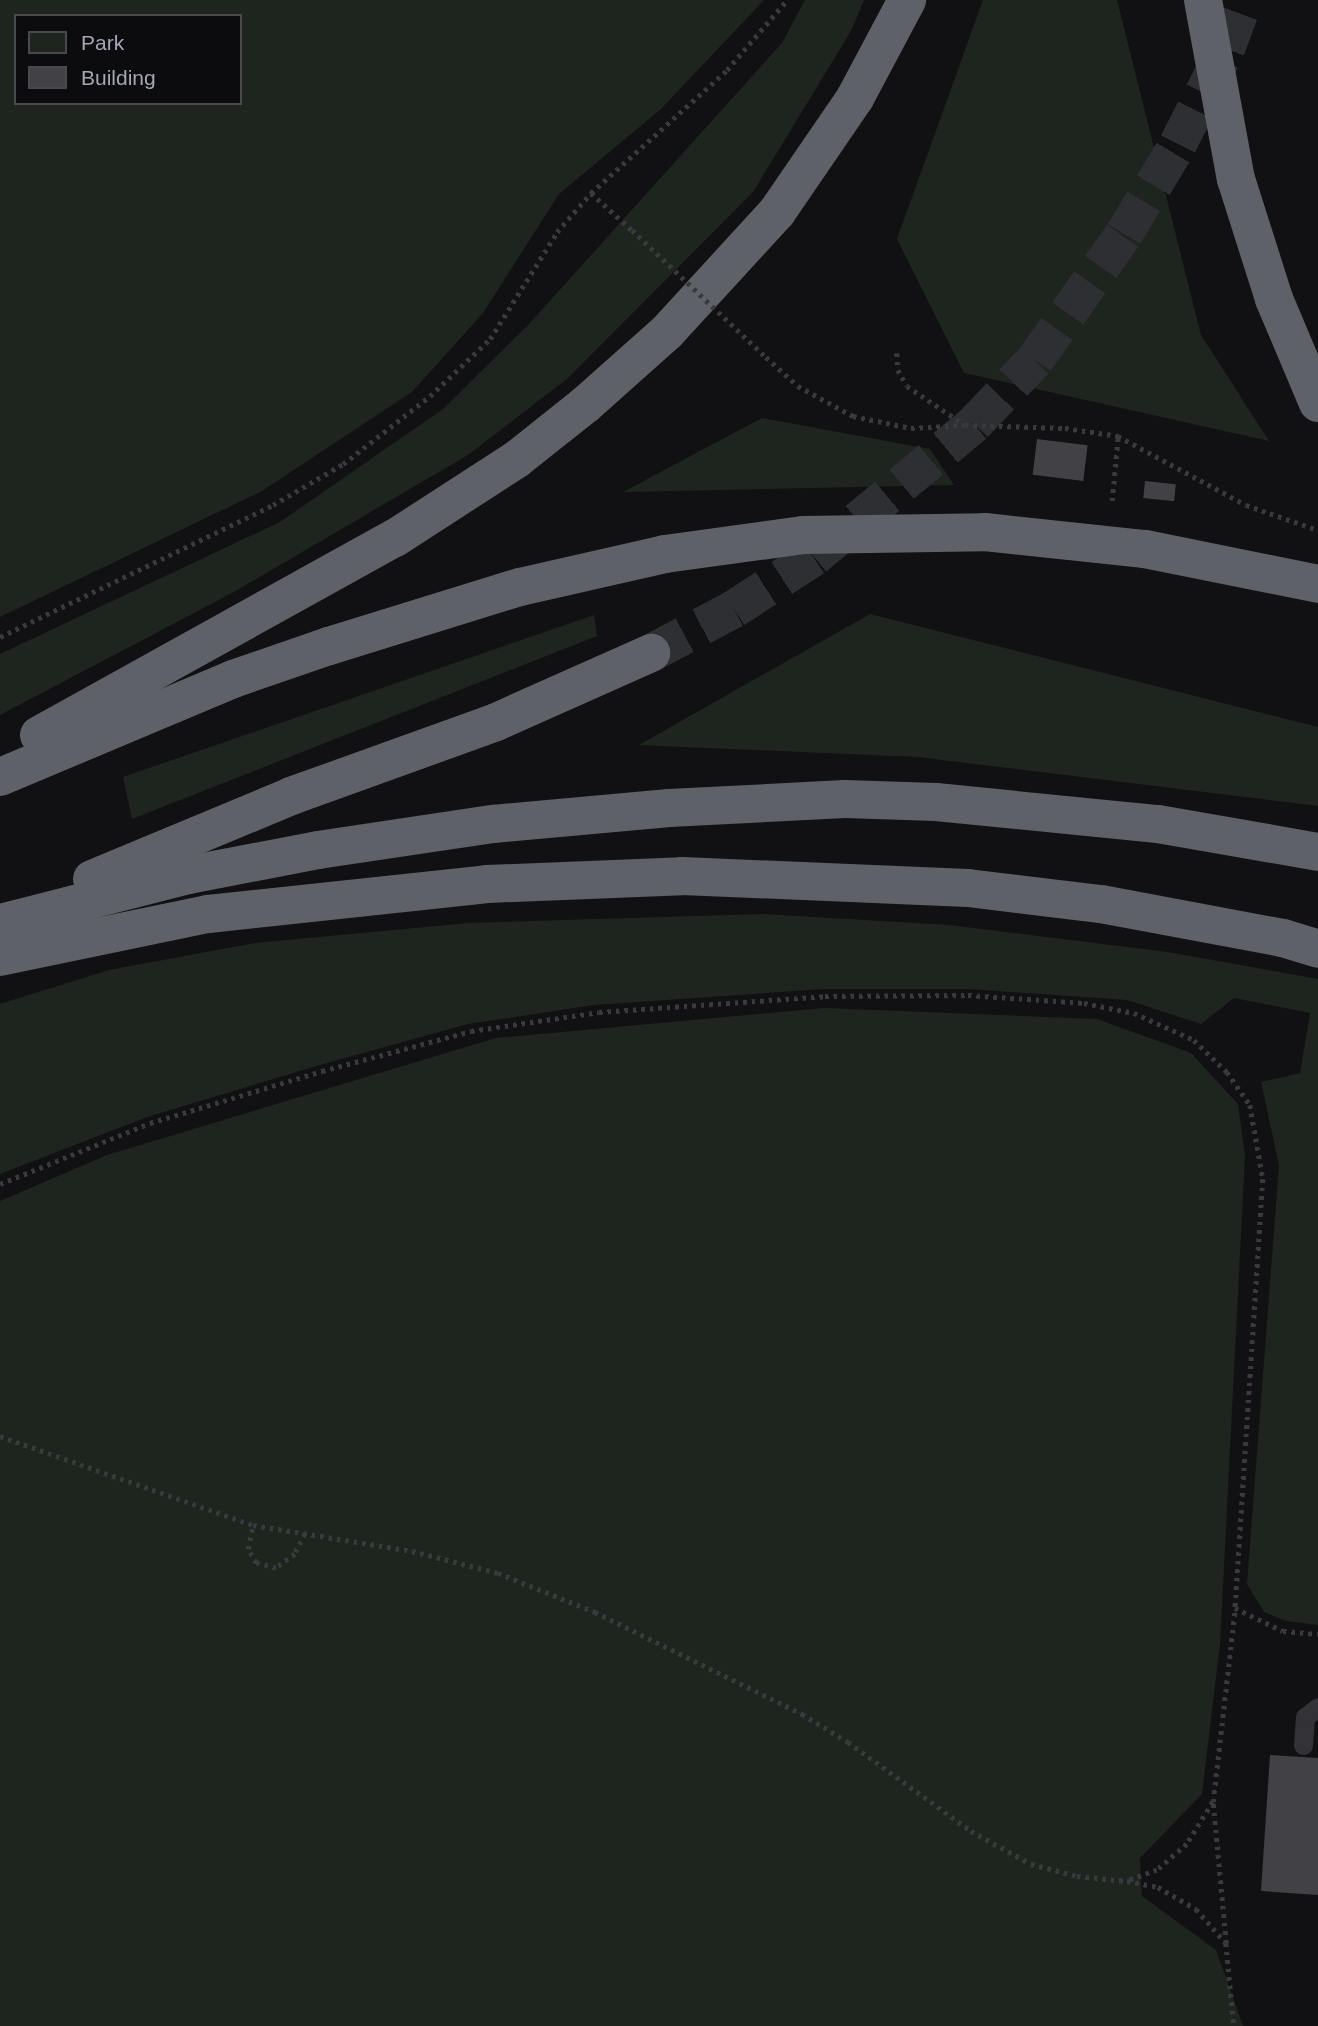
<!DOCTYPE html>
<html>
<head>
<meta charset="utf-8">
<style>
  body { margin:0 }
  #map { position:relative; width:1318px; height:2026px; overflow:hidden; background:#111113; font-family:Helvetica,sans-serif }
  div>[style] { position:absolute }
  .green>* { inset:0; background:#1e251f }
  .building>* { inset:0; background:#414146; transform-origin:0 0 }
  .highway-tunnel>* { height:38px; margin-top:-19px; transform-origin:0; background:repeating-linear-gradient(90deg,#2e2f33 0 38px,transparent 0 57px) }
  .path>* { height:4.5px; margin-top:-2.25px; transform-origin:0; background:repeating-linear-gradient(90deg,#393a3e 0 3.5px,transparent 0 8.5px) }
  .lane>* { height:19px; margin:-9.5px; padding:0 9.5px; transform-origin:9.5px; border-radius:9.5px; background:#333337 }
  .highway>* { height:38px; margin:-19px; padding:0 19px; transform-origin:19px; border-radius:19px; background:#5f6168 }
  .path-bridge>* { height:4.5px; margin-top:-2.25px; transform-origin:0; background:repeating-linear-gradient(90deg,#393a3e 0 3.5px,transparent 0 8.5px) }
  span { translate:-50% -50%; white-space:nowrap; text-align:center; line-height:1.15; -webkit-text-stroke:5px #0c0c0e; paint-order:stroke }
  .legend { position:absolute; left:14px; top:14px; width:228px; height:91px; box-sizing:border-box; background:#0c0c0e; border:2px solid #494a50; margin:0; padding:9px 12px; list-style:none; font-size:21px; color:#a4a7b2 }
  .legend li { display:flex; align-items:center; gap:14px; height:35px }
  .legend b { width:35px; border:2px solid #494a50 }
</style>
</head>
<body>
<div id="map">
  <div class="green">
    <i style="clip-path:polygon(evenodd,0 0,764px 0,661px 109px,559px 194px,483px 313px,412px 392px,262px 491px,0 617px,0 0,16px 16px,240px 16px,240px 103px,16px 103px,16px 16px)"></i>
    <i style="clip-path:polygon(805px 0,864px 0,851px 31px,753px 192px,568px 378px,468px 455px,232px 593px,0 715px,0 654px,280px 522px,443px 409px,530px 323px,782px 43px)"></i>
    <i style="clip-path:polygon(983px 0,1117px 0,1201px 335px,1269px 441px,964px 373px,897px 239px)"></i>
    <i style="clip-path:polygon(762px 418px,930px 449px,954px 485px,623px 492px)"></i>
    <i style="clip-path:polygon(870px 614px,1318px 727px,1318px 806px,918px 757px,639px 745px)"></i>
    <i style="clip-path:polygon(594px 615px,597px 636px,132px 819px,123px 777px)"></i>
    <i style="clip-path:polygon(763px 914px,949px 925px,1168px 952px,1318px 979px,1318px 1625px,1286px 1621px,1264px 1612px,1247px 1584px,1279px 1165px,1261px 1082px,1300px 1073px,1310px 1013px,1234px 998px,1201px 1024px,1127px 1000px,968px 989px,825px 989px,594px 1005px,468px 1024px,320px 1065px,147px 1117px,0 1174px,0 1004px,109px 970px,255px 943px,468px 923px)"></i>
    <i style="clip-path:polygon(824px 1008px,1097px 1019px,1191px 1053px,1238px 1104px,1245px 1156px,1220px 1644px,1202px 1794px,1140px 1858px,1142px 1896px,1216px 1950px,1243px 2026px,0 2026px,0 1201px,107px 1155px,496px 1038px)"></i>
  </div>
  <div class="building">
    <i style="left:1037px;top:439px;width:51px;height:36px;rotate:7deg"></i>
    <i style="left:1145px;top:481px;width:31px;height:17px;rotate:6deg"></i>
    <i style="clip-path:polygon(1270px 1755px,1318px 1758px,1318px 1895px,1261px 1891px)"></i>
  </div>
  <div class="highway-tunnel">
    <i style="left:651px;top:653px;width:94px;rotate:-27.9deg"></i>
    <i style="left:734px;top:609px;width:95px;rotate:-33deg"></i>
    <i style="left:814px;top:557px;width:208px;rotate:-39.7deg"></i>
    <i style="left:974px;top:424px;width:88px;rotate:-46.4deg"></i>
    <i style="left:1035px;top:360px;width:154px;rotate:-54.8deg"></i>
    <i style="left:1124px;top:234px;width:105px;rotate:-59deg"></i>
    <i style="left:1178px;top:144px;width:106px;rotate:-63.2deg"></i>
    <i style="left:1226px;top:49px;width:52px;rotate:-69.8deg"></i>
  </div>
  <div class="path">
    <i style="left:591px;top:193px;width:55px;rotate:42.1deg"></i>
    <i style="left:897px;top:353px;width:17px;rotate:87deg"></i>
    <i style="left:898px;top:370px;width:18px;rotate:61deg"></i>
    <i style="left:907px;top:386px;width:70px;rotate:33.9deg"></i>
    <i style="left:965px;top:425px;width:100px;rotate:1.7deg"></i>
    <i style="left:1065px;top:428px;width:54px;rotate:8.6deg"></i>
    <i style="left:1118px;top:436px;width:145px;rotate:28.3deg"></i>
    <i style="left:1246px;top:505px;width:76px;rotate:19.1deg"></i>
    <i style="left:766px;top:357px;width:43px;rotate:42.2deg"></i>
    <i style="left:798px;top:386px;width:63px;rotate:28.6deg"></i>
    <i style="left:853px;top:416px;width:59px;rotate:11.7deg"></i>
    <i style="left:911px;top:428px;width:53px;rotate:-3.2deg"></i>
    <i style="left:1112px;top:501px;width:65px;rotate:-84.7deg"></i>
    <i style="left:0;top:637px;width:303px;rotate:-25.8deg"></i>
    <i style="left:273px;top:505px;width:81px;rotate:-30.4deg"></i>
    <i style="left:343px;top:464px;width:110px;rotate:-38deg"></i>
    <i style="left:430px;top:396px;width:83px;rotate:-43.5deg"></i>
    <i style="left:490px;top:339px;width:126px;rotate:-57.9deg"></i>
    <i style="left:557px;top:232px;width:52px;rotate:-48.9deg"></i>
    <i style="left:591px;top:193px;width:183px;rotate:-42.1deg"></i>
    <i style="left:727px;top:70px;width:92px;rotate:-49.4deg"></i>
    <i style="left:0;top:1184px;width:162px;rotate:-22.1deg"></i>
    <i style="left:150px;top:1123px;width:180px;rotate:-16.8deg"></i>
    <i style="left:322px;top:1071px;width:154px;rotate:-15deg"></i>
    <i style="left:471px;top:1031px;width:129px;rotate:-8.4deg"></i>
    <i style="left:599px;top:1012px;width:227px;rotate:-4deg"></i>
    <i style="left:825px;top:996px;width:143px;rotate:-0.4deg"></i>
    <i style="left:968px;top:995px;width:116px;rotate:3.9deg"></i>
    <i style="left:1084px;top:1003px;width:51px;rotate:11.3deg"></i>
    <i style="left:1134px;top:1013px;width:66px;rotate:24.2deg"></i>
    <i style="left:1194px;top:1040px;width:46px;rotate:44.1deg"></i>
    <i style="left:1227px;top:1072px;width:40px;rotate:55.1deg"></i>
    <i style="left:1250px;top:1105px;width:75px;rotate:80deg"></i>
    <i style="left:1263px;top:1179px;width:430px;rotate:93.7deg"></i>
    <i style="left:1235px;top:1608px;width:53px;rotate:25.6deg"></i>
    <i style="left:1283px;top:1631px;width:35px;rotate:5deg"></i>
    <i style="left:0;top:1436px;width:268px;rotate:19.4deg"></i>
    <i style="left:305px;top:1534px;width:22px;rotate:117deg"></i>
    <i style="left:295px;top:1554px;width:24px;rotate:144deg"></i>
    <i style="left:276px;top:1568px;width:21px;rotate:-166deg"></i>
    <i style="left:256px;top:1563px;width:16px;rotate:-120deg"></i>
    <i style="left:248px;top:1549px;width:25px;rotate:-78deg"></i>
    <i style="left:253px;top:1525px;width:161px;rotate:9.3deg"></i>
    <i style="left:412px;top:1551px;width:89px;rotate:14.3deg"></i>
    <i style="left:498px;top:1573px;width:105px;rotate:21.9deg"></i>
    <i style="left:595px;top:1612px;width:231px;rotate:26.2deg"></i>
    <i style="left:802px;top:1714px;width:54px;rotate:31.3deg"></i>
    <i style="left:848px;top:1742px;width:152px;rotate:35.9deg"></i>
    <i style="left:971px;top:1831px;width:68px;rotate:28.8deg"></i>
    <i style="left:1031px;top:1864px;width:48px;rotate:14.6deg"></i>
    <i style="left:1077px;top:1876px;width:50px;rotate:5.7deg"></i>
    <i style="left:1213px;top:1802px;width:49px;rotate:121.8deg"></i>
    <i style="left:1187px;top:1844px;width:40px;rotate:139deg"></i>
    <i style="left:1157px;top:1870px;width:32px;rotate:160deg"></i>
    <i style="left:1127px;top:1881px;width:32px;rotate:11deg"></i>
    <i style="left:1158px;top:1887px;width:44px;rotate:30.1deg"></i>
    <i style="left:1196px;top:1909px;width:45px;rotate:48.6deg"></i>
    <i style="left:1226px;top:1943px;width:142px;rotate:-95.3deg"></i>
    <i style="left:1213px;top:1802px;width:195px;rotate:-83.5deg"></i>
    <i style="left:1226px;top:1943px;width:83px;rotate:84.5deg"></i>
  </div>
  <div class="lane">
    <i style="left:1303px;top:1745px;width:28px;rotate:-86deg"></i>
    <i style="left:1305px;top:1717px;width:16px;rotate:-38deg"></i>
  </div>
  <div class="highway">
    <i style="left:1203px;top:0;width:182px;rotate:79.6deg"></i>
    <i style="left:1236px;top:179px;width:126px;rotate:72.4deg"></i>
    <i style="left:1274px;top:299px;width:113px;rotate:67.1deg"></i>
    <i style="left:39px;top:735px;width:407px;rotate:-29deg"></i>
    <i style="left:395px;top:538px;width:145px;rotate:-32.9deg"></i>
    <i style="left:517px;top:459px;width:87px;rotate:-38.5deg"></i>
    <i style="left:585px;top:405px;width:110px;rotate:-41.7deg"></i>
    <i style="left:667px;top:332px;width:163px;rotate:-47.5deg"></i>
    <i style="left:777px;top:212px;width:138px;rotate:-55.6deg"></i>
    <i style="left:855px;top:98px;width:111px;rotate:-62deg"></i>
    <i style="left:0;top:777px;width:253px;rotate:-22.8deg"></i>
    <i style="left:233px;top:679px;width:102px;rotate:-19deg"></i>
    <i style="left:329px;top:646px;width:200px;rotate:-17.2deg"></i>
    <i style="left:520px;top:587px;width:149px;rotate:-12.8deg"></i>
    <i style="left:665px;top:554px;width:139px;rotate:-7.8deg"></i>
    <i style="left:803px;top:535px;width:182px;rotate:-0.9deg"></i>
    <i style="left:985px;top:532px;width:161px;rotate:6.1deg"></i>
    <i style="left:1145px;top:549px;width:177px;rotate:11.4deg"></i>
    <i style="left:92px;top:879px;width:216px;rotate:-22.6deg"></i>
    <i style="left:291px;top:796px;width:218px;rotate:-19.8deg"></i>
    <i style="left:496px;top:722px;width:170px;rotate:-24deg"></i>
    <i style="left:0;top:923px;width:194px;rotate:-14.3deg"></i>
    <i style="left:188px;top:875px;width:132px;rotate:-10.9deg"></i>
    <i style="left:318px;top:850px;width:177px;rotate:-8.5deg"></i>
    <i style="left:493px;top:824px;width:177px;rotate:-5.2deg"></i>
    <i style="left:669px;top:808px;width:176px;rotate:-2.9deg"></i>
    <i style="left:845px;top:799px;width:91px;rotate:1.9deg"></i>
    <i style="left:936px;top:802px;width:223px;rotate:5.7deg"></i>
    <i style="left:1158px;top:824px;width:162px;rotate:9.9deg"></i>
    <i style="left:0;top:957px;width:212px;rotate:-11.7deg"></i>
    <i style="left:208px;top:914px;width:281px;rotate:-6.1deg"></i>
    <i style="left:487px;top:884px;width:195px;rotate:-2.3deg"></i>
    <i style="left:682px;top:876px;width:286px;rotate:2.4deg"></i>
    <i style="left:968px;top:888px;width:134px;rotate:6.9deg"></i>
    <i style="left:1101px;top:904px;width:185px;rotate:10.6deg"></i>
    <i style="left:1283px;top:938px;width:37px;rotate:17deg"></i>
  </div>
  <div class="path-bridge">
    <i style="left:632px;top:230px;width:185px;rotate:43.5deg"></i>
  </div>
  <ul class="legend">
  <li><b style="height:19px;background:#1e251f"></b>Park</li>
  <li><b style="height:19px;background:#414146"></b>Building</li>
  </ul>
</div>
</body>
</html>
